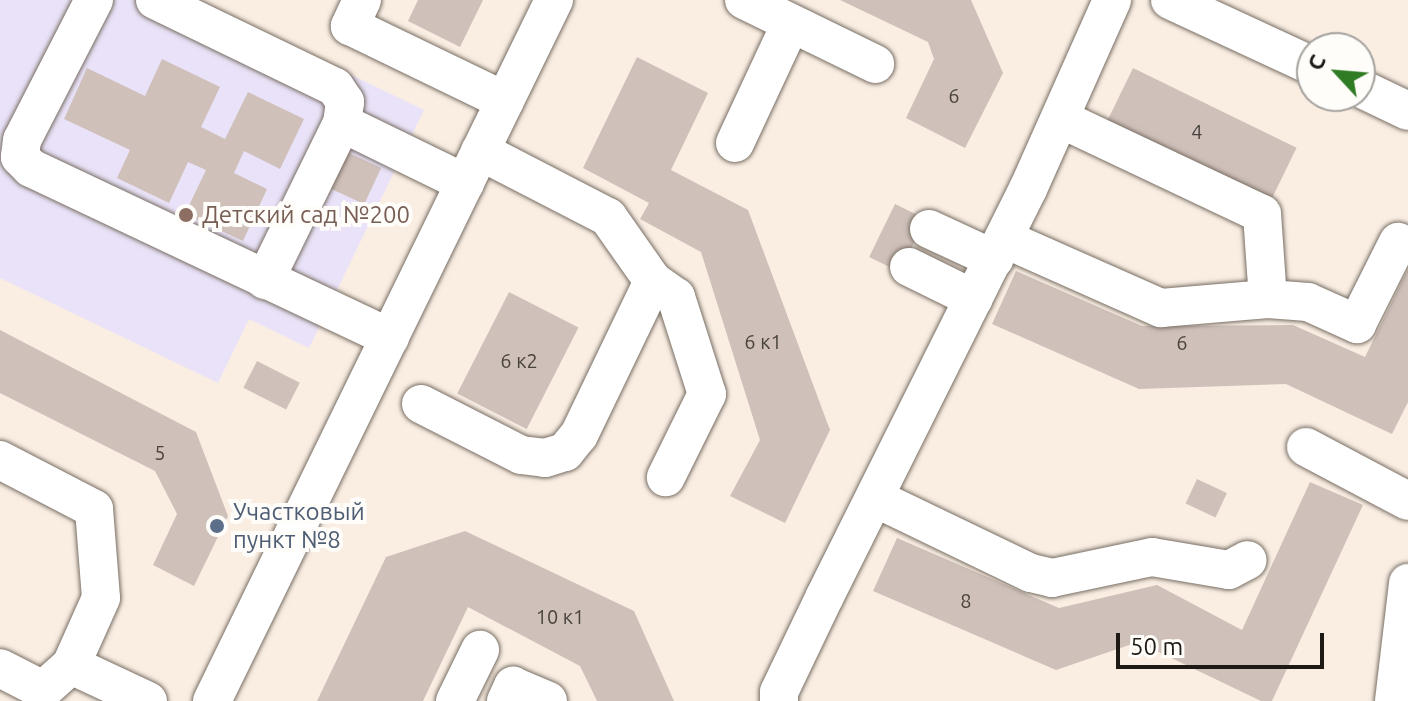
<!DOCTYPE html>
<html>
<head>
<meta charset="utf-8">
<style>
  body { margin:0 }
  #map { position:relative; width:1408px; height:701px; overflow:hidden; background:#faeee3; font-family:Ubuntu,sans-serif }
  div>[style] { position:absolute }
  .education>* { inset:0; background:#e9e2f8 }
  .building>* { inset:0; background:#cfc0ba; transform-origin:0 0 }
  .roads { filter:drop-shadow(0 0 2px #786e64) drop-shadow(0 0 2px #786e64) }
  .minor>* { height:38px; margin:-19px; padding:0 19px; transform-origin:19px; border-radius:19px; background:#fff }
  .dots>* { width:22px; height:22px; translate:-50% -50%; box-sizing:border-box; border:4px solid #fffdfa; border-radius:50% }
  span { translate:-50% -50%; white-space:nowrap; text-align:center; line-height:1.15; -webkit-text-stroke:8px #fffdfa; paint-order:stroke }
  .number-label { font-size:20px; color:#4a433e }
  .number-label span { -webkit-text-stroke-width:0 }
  .education-label { font-size:24px; color:#785e54 }
  .left { translate:0 -50%; text-align:left }
  .service-label { font-size:24px; color:#4e5e75 }
  .north { position:absolute; left:1296px; top:32px; width:80px; height:80px; box-sizing:border-box; background:#fffdfa; border:2px solid #a5a29e; border-radius:50%; rotate:296deg; font-size:22px; font-weight:700; line-height:32px; text-align:center; color:#1d1915 }
  .north::after { content:''; display:block; margin:auto; width:28px; height:36px; background:#2f7c24; clip-path:polygon(50% 0,100% 100%,50% 72%,0 100%) }
  .scale { position:absolute; left:1116px; top:633px; width:208px; height:36px; box-sizing:border-box; border:4px solid #1d1915; border-top:0; padding-left:10px; font-size:24px; line-height:28px; white-space:nowrap; color:#1d1915; -webkit-text-stroke:6px #fffdfa; paint-order:stroke }
</style>
</head>
<body>
<div id="map">
  <div class="education">
    <i style="clip-path:polygon(0 0,196px 0,424px 110px,309px 348px,249px 319px,218px 383px,0 278px)"></i>
  </div>
  <div class="building">
    <i style="clip-path:polygon(418px 0,483px 0,460px 47px,408px 21px)"></i>
    <i style="clip-path:polygon(840px 0,971px 0,1003px 73px,965px 148px,906px 118px,934px 59px,928px 42px)"></i>
    <i style="clip-path:polygon(637px 57px,708px 93px,671px 170px,748px 210px,830px 430px,785px 523px,730px 496px,760px 440px,701px 252px,640px 219px,649px 203px,583px 168px)"></i>
    <i style="clip-path:polygon(162px 59px,220px 87px,201px 127px,225px 139px,248px 92px,304px 119px,280px 169px,244px 151px,234px 173px,267px 189px,243px 241px,185px 214px,206px 170px,188px 162px,169px 203px,117px 178px,130px 150px,64px 119px,87px 68px,145px 96px)"></i>
    <i style="left:1133px;top:68px;width:182px;height:58px;rotate:26deg"></i>
    <i style="left:334px;top:146px;width:52px;height:40px;rotate:25deg"></i>
    <i style="left:895px;top:204px;width:34px;height:59px;rotate:26deg"></i>
    <i style="clip-path:polygon(1408px 269px,1408px 402px,1392px 434px,1286px 384px,1139px 389px,992px 324px,1016px 271px,1142px 326px,1293px 325px,1365px 357px)"></i>
    <i style="left:509px;top:292px;width:78px;height:114px;rotate:27deg"></i>
    <i style="clip-path:polygon(0 330px,196px 432px,228px 516px,194px 586px,153px 565px,177px 514px,155px 471px,0 393px)"></i>
    <i style="left:257px;top:361px;width:48px;height:30px;rotate:27deg"></i>
    <i style="left:1197px;top:479px;width:33px;height:27px;rotate:25deg"></i>
    <i style="clip-path:polygon(1310px 482px,1363px 505px,1272px 701px,1261px 701px,1138px 642px,1056px 670px,873px 591px,897px 538px,1059px 608px,1157px 585px,1242px 630px)"></i>
    <i style="clip-path:polygon(465px 531px,634px 611px,674px 701px,597px 701px,580px 666px,468px 607px,423px 701px,317px 701px,386px 557px)"></i>
  </div>
  <div class="roads">
    <div class="minor">
      <i style="left:94px;top:0;width:157px;rotate:117.2deg"></i>
      <i style="left:22px;top:140px;width:17px;rotate:97deg"></i>
      <i style="left:20px;top:157px;width:16px;rotate:45deg"></i>
      <i style="left:31px;top:168px;width:397px;rotate:25.3deg"></i>
      <i style="left:155px;top:0;width:200px;rotate:25.8deg"></i>
      <i style="left:335px;top:87px;width:18px;rotate:56deg"></i>
      <i style="left:345px;top:102px;width:21px;rotate:98deg"></i>
      <i style="left:342px;top:123px;width:175px;rotate:116.1deg"></i>
      <i style="left:362px;top:0;width:29px;rotate:115deg"></i>
      <i style="left:350px;top:26px;width:172px;rotate:25.8deg"></i>
      <i style="left:744px;top:0;width:146px;rotate:26deg"></i>
      <i style="left:1170px;top:0;width:157px;rotate:24.9deg"></i>
      <i style="left:1360px;top:88px;width:53px;rotate:25.6deg"></i>
      <i style="left:1061px;top:119px;width:222px;rotate:25.3deg"></i>
      <i style="left:1262px;top:214px;width:85px;rotate:86deg"></i>
      <i style="left:342px;top:123px;width:137px;rotate:26deg"></i>
      <i style="left:735px;top:143px;width:132px;rotate:-65deg"></i>
      <i style="left:480px;top:151px;width:144px;rotate:27.3deg"></i>
      <i style="left:608px;top:217px;width:78px;rotate:54.9deg"></i>
      <i style="left:653px;top:281px;width:28px;rotate:35deg"></i>
      <i style="left:676px;top:297px;width:102px;rotate:72.3deg"></i>
      <i style="left:707px;top:394px;width:93px;rotate:116.3deg"></i>
      <i style="left:929px;top:229px;width:72px;rotate:24.8deg"></i>
      <i style="left:1005px;top:239px;width:171px;rotate:23.9deg"></i>
      <i style="left:1161px;top:308px;width:107px;rotate:-4.8deg"></i>
      <i style="left:1268px;top:299px;width:40px;rotate:4.3deg"></i>
      <i style="left:1308px;top:302px;width:54px;rotate:24.2deg"></i>
      <i style="left:1357px;top:324px;width:92px;rotate:-63.4deg"></i>
      <i style="left:909px;top:267px;width:72px;rotate:26.2deg"></i>
      <i style="left:421px;top:404px;width:112px;rotate:27deg"></i>
      <i style="left:521px;top:455px;width:24px;rotate:7deg"></i>
      <i style="left:545px;top:458px;width:21px;rotate:-17deg"></i>
      <i style="left:565px;top:452px;width:22px;rotate:-51deg"></i>
      <i style="left:579px;top:435px;width:171px;rotate:-64.3deg"></i>
      <i style="left:1306px;top:447px;width:115px;rotate:27.9deg"></i>
      <i style="left:0;top:460px;width:106px;rotate:27.5deg"></i>
      <i style="left:94px;top:509px;width:89px;rotate:85.5deg"></i>
      <i style="left:101px;top:598px;width:73px;rotate:114.1deg"></i>
      <i style="left:71px;top:665px;width:38px;rotate:138deg"></i>
      <i style="left:43px;top:690px;width:48px;rotate:-152.9deg"></i>
      <i style="left:875px;top:498px;width:173px;rotate:25.7deg"></i>
      <i style="left:1031px;top:573px;width:22px;rotate:13deg"></i>
      <i style="left:1052px;top:578px;width:102px;rotate:-11.9deg"></i>
      <i style="left:1152px;top:557px;width:78px;rotate:9.6deg"></i>
      <i style="left:1229px;top:570px;width:21px;rotate:-28deg"></i>
      <i style="left:71px;top:665px;width:85px;rotate:25.1deg"></i>
      <i style="left:212px;top:701px;width:780px;rotate:-63.99deg"></i>
      <i style="left:455px;top:701px;width:57px;rotate:-63.9deg"></i>
      <i style="left:506px;top:701px;width:17px;rotate:-65deg"></i>
      <i style="left:513px;top:686px;width:38px;rotate:23deg"></i>
      <i style="left:779px;top:701px;width:9px;rotate:-90deg"></i>
      <i style="left:779px;top:692px;width:106px;rotate:-64.4deg"></i>
      <i style="left:825px;top:596px;width:455px;rotate:-63.5deg"></i>
      <i style="left:1028px;top:189px;width:207px;rotate:-66deg"></i>
      <i style="left:1394px;top:701px;width:119px;rotate:-83.2deg"></i>
    </div>
  </div>
  <div class="dots">
    <i style="left:186px;top:215px;background:#8d6e63"></i>
    <i style="left:217px;top:526px;background:#5c6f8a"></i>
  </div>
  <div class="number-label">
    <span style="left:954px;top:95px">6</span>
    <span style="left:1197px;top:131px">4</span>
    <span style="left:763px;top:341px">6 к1</span>
    <span style="left:1182px;top:342px">6</span>
    <span style="left:519px;top:360px">6 к2</span>
    <span style="left:160px;top:452px">5</span>
    <span style="left:966px;top:600px">8</span>
    <span style="left:560px;top:616px">10 к1</span>
  </div>
  <div class="education-label">
    <span class="left" style="left:202px;top:215px">Детский сад №200</span>
  </div>
  <div class="service-label">
    <span class="left" style="left:233px;top:526px">Участковый<br>пункт №8</span>
  </div>
  <div class="north">С</div>
  <div class="scale">50 m</div>
</div>
</body>
</html>
